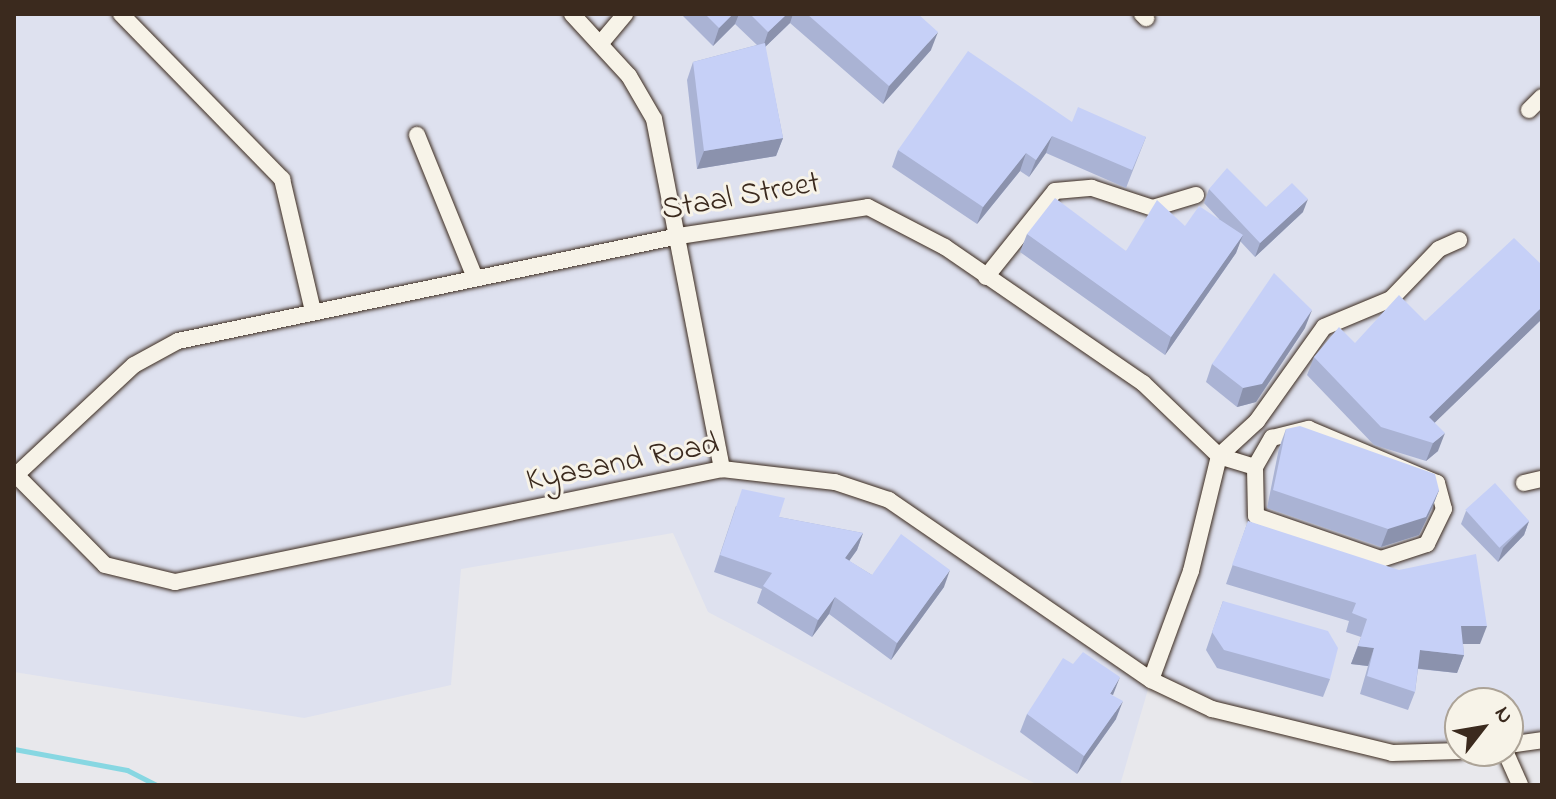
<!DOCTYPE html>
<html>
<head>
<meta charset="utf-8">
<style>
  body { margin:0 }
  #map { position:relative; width:1556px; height:799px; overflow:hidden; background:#e8e8ec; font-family:"Indie Flower",sans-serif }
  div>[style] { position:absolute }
  .built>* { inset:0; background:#dee1ef }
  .stream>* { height:5px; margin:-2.5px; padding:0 2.5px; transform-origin:2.5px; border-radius:2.5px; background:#87d7e2 }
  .roads { filter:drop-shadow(0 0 2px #3b2a1e) drop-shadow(0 0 2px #3b2a1e) }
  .minor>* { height:16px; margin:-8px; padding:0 8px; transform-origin:8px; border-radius:8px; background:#f7f3e8 }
  .wall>* { inset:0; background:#aab3d4 }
  .shaded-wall>* { inset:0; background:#8b92ad }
  .building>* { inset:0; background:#c6d0f7; transform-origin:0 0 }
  span { translate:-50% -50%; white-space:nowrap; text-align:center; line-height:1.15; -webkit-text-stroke:6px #f7f3e8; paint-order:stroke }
  .street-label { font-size:32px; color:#3b2a1e }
  .frame { position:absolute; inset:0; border:16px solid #3b2a1e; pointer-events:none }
  .north { position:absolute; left:1444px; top:687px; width:80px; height:80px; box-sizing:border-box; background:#f7f3e8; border:2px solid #aca397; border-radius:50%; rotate:59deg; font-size:22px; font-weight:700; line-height:32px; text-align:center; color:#3b2a1e }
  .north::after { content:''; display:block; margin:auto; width:28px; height:36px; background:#3b2a1e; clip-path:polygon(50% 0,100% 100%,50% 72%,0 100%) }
</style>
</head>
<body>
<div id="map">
  <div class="built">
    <i style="clip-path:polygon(14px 14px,1542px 14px,1542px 736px,1508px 739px,1508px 703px,1460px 703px,1460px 743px,1434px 745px,1350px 737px,1149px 686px,1120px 785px,1038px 785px,708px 612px,673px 533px,461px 569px,451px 685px,304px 718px,14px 672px)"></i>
  </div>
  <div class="stream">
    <i style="left:14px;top:749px;width:115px;rotate:10.5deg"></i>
    <i style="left:127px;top:770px;width:34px;rotate:27deg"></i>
  </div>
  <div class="roads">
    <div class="minor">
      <i style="left:121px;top:14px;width:231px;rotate:45.7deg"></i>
      <i style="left:282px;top:179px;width:136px;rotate:76.8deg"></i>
      <i style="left:572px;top:14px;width:84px;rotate:47.4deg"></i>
      <i style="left:629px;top:76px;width:50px;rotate:59.8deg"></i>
      <i style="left:654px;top:119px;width:357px;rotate:79deg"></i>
      <i style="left:1142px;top:14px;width:6px;rotate:45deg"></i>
      <i style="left:600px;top:44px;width:39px;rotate:-50deg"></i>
      <i style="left:1529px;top:110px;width:18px;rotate:-45deg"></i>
      <i style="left:417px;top:135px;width:154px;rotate:67.9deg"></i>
      <i style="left:986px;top:277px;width:110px;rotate:-51.3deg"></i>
      <i style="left:1055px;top:191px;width:37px;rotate:-5deg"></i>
      <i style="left:1092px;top:188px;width:64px;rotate:18.2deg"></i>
      <i style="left:1153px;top:208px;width:45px;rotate:-16.8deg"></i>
      <i style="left:1309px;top:429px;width:139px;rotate:22.9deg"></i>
      <i style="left:1437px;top:483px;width:27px;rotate:75deg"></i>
      <i style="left:1444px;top:509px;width:39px;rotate:116deg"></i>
      <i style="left:1427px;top:544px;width:48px;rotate:161.9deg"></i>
      <i style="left:1381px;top:559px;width:132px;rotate:-161deg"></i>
      <i style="left:1256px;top:516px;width:49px;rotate:-91.2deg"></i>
      <i style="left:1255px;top:467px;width:34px;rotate:-60deg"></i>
      <i style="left:1272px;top:438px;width:38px;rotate:-14deg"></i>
      <i style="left:1219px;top:456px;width:52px;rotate:-42.6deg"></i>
      <i style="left:1257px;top:421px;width:115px;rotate:-54.5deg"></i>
      <i style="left:1324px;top:327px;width:73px;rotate:-22.7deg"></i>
      <i style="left:1391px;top:299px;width:69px;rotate:-46.2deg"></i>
      <i style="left:1439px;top:249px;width:22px;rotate:-24deg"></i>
      <i style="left:1219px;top:456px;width:38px;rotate:17deg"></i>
      <i style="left:14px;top:473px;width:129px;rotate:45.3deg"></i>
      <i style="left:105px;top:565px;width:72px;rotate:13.7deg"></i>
      <i style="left:175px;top:582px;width:559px;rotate:-11.67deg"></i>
      <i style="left:722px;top:469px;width:114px;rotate:6.6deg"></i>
      <i style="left:835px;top:482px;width:57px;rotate:18.4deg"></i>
      <i style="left:889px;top:500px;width:318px;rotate:34.5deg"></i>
      <i style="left:1151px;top:680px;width:68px;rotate:25.4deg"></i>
      <i style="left:1212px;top:709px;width:185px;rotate:13.7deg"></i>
      <i style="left:1392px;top:753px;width:68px;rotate:-1.7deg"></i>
      <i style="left:16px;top:475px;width:161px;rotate:-43deg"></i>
      <i style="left:134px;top:365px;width:50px;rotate:-28.6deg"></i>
      <i style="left:178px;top:341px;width:512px;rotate:-11.84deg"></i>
      <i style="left:679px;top:236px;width:191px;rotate:-8.7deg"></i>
      <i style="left:868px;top:207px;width:87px;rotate:27.5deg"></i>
      <i style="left:945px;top:247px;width:240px;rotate:34.5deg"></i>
      <i style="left:1143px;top:383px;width:105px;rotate:43.8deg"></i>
      <i style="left:1219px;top:456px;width:118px;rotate:103.7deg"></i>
      <i style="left:1191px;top:571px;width:116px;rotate:110.2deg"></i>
      <i style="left:1524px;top:483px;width:18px;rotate:-13deg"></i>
      <i style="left:1508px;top:745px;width:34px;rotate:-8deg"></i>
      <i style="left:1505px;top:751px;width:37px;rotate:66deg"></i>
    </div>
  </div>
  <div class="wall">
    <i style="clip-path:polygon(681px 14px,918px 14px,931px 50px,883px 104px,790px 23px,765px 47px,783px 138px,776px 156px,697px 169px,687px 80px,693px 62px,757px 45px,735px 24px,713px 46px)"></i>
    <i style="clip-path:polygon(1072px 122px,1146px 137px,1126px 188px,1046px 153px,1029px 177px,1020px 171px,977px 224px,892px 167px,898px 150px)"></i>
    <i style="clip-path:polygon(1209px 189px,1266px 207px,1303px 212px,1255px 257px,1240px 241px,1236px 253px,1165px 355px,1020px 252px,1027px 234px,1126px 251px,1185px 226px,1219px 219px,1204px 203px)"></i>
    <i style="clip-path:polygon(1542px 265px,1542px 319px,1434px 423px,1438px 451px,1426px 461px,1374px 445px,1307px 375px,1314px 357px,1425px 321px)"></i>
    <i style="clip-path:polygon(1305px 328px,1256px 402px,1237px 407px,1206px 382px,1212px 364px)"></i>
    <i style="clip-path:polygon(1286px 429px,1439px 490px,1432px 508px,1419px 535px,1381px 547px,1267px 508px,1279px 448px)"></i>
    <i style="clip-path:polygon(736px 506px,779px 517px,863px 533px,857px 550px,849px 561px,872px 575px,944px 587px,891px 660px,829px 614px,812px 637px,757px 603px,762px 589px,714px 572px)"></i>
    <i style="clip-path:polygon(1466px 511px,1529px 521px,1524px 535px,1498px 562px,1461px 524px)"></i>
    <i style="clip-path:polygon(1248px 521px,1480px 644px,1463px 644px,1464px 655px,1457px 673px,1418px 669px,1415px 692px,1408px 710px,1360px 694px,1368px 666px,1351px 664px,1361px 637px,1346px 632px,1349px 621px,1226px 584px)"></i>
    <i style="clip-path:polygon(1223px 601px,1330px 679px,1323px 697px,1217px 668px,1206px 650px)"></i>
    <i style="clip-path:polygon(1113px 696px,1116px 719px,1077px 774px,1020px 732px,1027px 714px)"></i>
  </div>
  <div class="shaded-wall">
    <i style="clip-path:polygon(733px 14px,739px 14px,735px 24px,713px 46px,719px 28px)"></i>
    <i style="clip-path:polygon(787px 14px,793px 14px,790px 23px,762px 50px,768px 32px)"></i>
    <i style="clip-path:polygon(938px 32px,931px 50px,883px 104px,889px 86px)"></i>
    <i style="clip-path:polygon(1052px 136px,1046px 153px,1029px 177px,1036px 160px)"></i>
    <i style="clip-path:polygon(783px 138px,776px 156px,697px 169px,704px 151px)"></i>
    <i style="clip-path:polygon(1026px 153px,1020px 171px,977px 224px,983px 207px)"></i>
    <i style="clip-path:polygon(1308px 199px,1303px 212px,1255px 257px,1260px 243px)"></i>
    <i style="clip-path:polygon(1243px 235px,1236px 253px,1165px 355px,1171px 337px)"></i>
    <i style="clip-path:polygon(1542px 307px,1542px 319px,1422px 435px,1429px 417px)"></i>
    <i style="clip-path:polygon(1312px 310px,1305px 328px,1256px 402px,1237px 407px,1243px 388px)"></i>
    <i style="clip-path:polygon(1445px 433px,1438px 451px,1426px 461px,1433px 443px)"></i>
    <i style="clip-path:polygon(1439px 490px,1432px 508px,1419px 535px,1381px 547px,1388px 529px)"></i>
    <i style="clip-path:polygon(1529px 521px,1524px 535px,1498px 562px,1503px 548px)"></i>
    <i style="clip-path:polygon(863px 533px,857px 550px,839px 575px,845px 558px)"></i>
    <i style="clip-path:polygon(950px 570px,944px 587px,891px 660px,897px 643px)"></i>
    <i style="clip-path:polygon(835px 597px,829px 614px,812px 637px,818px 620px)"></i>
    <i style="clip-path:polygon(1461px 626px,1487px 626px,1480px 644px,1454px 644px)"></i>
    <i style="clip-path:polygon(1358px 646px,1374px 648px,1368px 666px,1351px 664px)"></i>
    <i style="clip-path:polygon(1420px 650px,1464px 655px,1457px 673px,1413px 668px)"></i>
    <i style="clip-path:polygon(1120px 677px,1113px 695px,1110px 694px)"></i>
    <i style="clip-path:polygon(1123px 701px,1116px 719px,1077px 774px,1084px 756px)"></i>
  </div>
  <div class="building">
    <i style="clip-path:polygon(705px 14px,733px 14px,719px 28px)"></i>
    <i style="clip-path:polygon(750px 14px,787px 14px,768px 32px)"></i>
    <i style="clip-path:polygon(807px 14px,918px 14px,938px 32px,889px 86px)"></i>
    <i style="clip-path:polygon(765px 43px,783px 138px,704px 151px,693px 62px)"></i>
    <i style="clip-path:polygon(968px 51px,1072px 122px,1078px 107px,1146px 137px,1132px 170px,1052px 136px,1036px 160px,1026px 153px,983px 207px,898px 150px)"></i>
    <i style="clip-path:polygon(1227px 168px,1266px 207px,1292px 183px,1308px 199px,1260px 243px,1209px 189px)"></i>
    <i style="clip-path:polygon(1055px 198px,1126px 251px,1157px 200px,1185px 226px,1199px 206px,1243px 235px,1171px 337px,1027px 234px)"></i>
    <i style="clip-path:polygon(1514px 238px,1542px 265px,1542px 307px,1429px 417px,1445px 433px,1433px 443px,1381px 427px,1314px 357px,1339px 327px,1355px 343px,1399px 295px,1425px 321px)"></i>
    <i style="clip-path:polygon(1274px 273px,1312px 310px,1262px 384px,1243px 388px,1212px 364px)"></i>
    <i style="clip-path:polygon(1300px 426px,1435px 474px,1439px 490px,1426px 517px,1388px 529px,1273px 490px,1286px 429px)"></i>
    <i style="left:1495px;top:483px;width:51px;height:40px;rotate:48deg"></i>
    <i style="clip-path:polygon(742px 489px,785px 498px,779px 517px,863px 533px,845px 558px,872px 575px,901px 534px,950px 570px,897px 643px,835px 597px,818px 620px,763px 586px,772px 573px,720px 555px)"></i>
    <i style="clip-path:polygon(1248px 521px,1399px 570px,1476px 554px,1487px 626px,1461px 626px,1464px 655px,1420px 650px,1415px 692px,1367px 676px,1374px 648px,1358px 646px,1367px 619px,1352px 613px,1356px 603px,1232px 565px)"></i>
    <i style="clip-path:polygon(1223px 601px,1328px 631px,1338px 648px,1330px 679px,1224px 650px,1212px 632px)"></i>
    <i style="clip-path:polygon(1083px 652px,1120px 677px,1110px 694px,1123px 701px,1084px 756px,1027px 714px,1063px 658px,1073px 664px)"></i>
  </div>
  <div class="street-label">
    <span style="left:741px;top:198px;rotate:-10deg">Staal Street</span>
    <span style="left:623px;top:464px;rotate:-11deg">Kyasand Road</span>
  </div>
  <div class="frame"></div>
  <div class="north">N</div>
</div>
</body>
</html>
